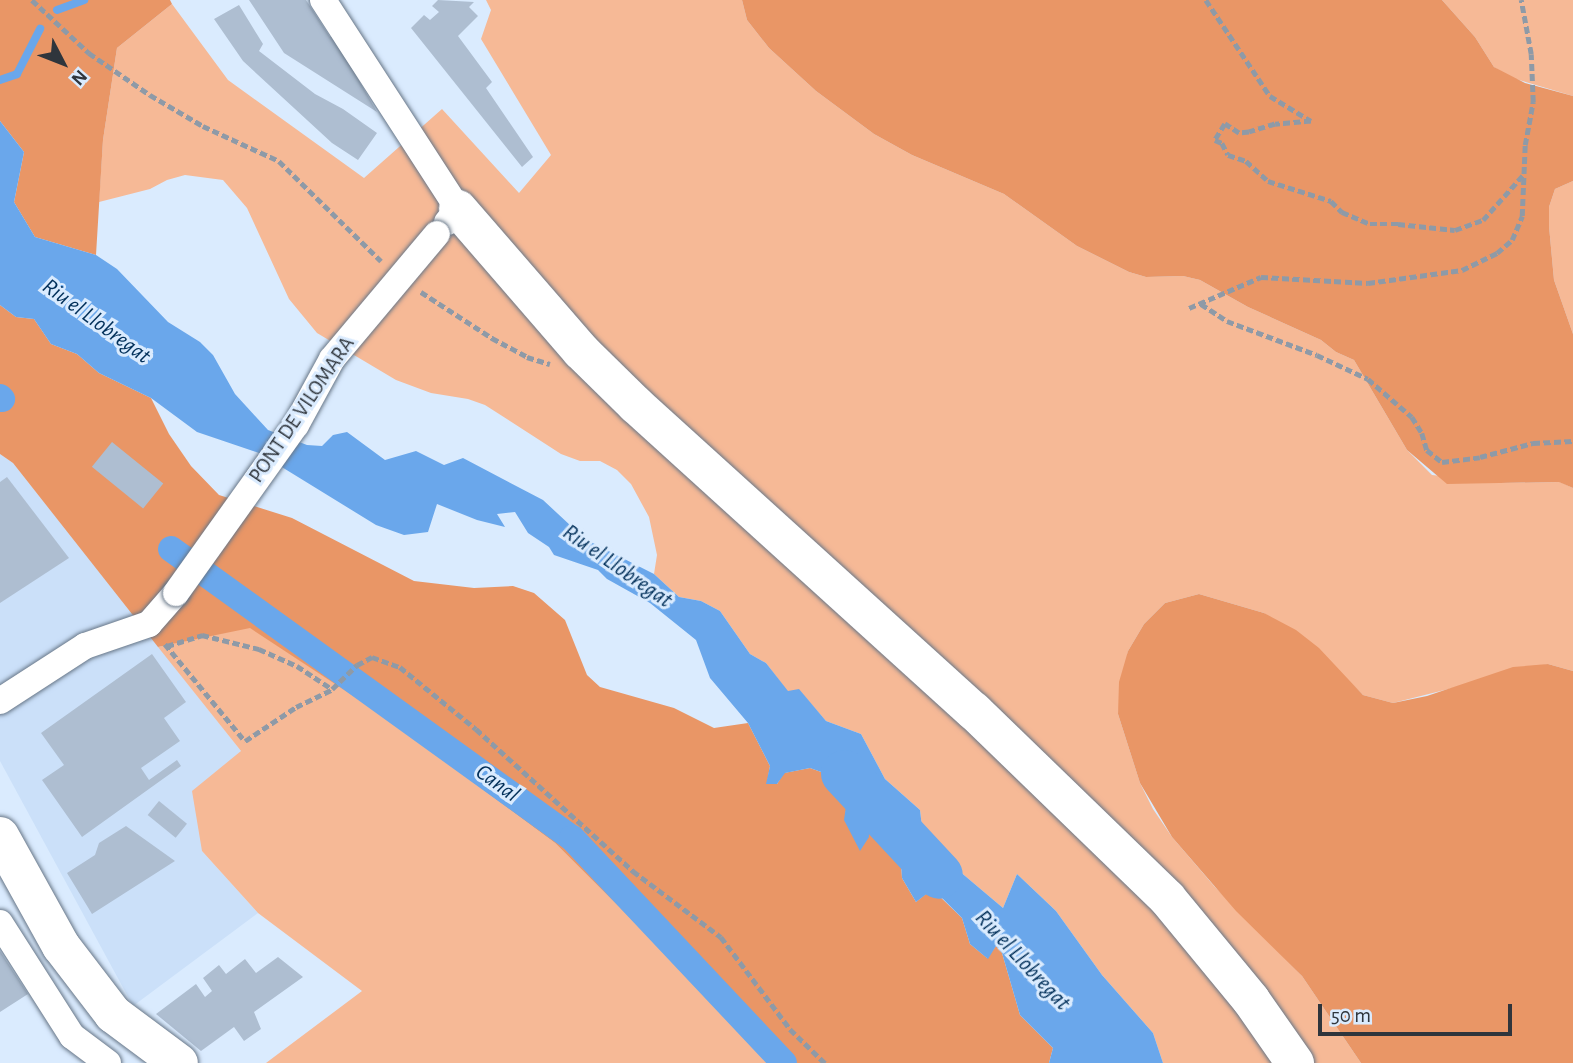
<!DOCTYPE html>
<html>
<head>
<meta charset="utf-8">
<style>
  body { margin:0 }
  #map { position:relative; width:1573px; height:1063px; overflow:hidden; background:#daebfe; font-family:"Alegreya Sans",sans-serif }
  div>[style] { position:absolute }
  .built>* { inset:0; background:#cbe0f9 }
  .green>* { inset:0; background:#f6b996 }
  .forest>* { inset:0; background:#e99666 }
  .water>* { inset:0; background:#6aa7eb }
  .stream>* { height:8px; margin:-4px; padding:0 4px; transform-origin:4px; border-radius:4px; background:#6aa7eb }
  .canal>* { height:26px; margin:-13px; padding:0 13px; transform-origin:13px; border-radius:13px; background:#6aa7eb }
  .river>* { height:47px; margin:-23.5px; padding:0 23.5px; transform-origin:23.5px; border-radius:23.5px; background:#6aa7eb }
  .building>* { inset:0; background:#aebed1; transform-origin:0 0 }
  .path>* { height:4.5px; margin-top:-2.25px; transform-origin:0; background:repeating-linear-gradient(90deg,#8e9aa7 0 7px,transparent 0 10.5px) }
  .roads { filter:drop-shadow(0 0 2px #677687) drop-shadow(0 0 2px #677687) }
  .street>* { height:26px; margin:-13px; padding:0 13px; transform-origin:13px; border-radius:13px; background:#fff }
  .secondary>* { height:38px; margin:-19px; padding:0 19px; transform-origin:19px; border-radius:19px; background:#fff }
  .bridges { filter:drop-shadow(0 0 2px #677687) drop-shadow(0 0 2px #677687) }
  .street-bridge>* { height:26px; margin:-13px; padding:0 13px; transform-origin:13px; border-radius:13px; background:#fff }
  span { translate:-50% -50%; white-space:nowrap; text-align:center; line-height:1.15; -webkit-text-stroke:6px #daebfe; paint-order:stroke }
  .street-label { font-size:21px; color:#2f353c }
  .water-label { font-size:23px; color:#02305a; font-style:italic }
  .north { position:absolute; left:28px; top:28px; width:70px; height:70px; -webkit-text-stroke:5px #daebfe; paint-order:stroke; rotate:132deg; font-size:19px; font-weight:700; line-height:28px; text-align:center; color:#2f353c }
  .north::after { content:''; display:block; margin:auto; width:24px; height:32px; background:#2f353c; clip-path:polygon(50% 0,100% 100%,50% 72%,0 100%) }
  .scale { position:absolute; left:1318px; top:1004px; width:194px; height:32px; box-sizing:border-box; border:4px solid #2f353c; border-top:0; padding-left:9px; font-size:21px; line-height:24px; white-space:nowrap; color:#2f353c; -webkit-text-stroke:5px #daebfe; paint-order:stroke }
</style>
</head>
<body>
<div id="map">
  <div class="built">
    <i style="clip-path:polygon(0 454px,13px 463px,241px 751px,202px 851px,258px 913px,133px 1006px,0 761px)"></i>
  </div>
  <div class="green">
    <i style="clip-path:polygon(486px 0,742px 0,747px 20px,769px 48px,816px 91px,874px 134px,912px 155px,1004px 194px,1077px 246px,1129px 272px,1146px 277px,1183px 276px,1200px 280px,1248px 307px,1321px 340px,1336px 352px,1354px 360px,1407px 450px,1432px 475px,1505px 483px,1560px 482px,1573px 488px,1573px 671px,1548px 664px,1393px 703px,1363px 695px,1342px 674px,1264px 613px,1199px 594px,1165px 603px,1144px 624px,1128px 651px,1118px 714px,1140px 783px,1153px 809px,1172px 837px,1214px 886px,1302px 976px,1361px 1063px,1163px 1063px,1153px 1033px,1102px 975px,1056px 911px,1017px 874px,1003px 908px,958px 870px,922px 827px,920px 810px,885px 779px,861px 734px,826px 721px,799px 690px,788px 692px,766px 663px,750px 654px,720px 611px,701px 601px,679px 597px,654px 574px,657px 555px,649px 517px,631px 484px,617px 470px,600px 461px,580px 461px,561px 454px,485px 405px,468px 399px,431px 393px,396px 380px,317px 333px,289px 299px,247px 208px,223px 180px,185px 175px,167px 180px,150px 189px,99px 202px,103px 140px,117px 48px,172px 4px,228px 80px,364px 178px,442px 109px,519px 193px,551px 155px,481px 39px,491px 10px)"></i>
    <i style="clip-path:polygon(1442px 0,1573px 0,1573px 96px,1509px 77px,1494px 67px,1475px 37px)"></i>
    <i style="clip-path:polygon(1573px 181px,1573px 334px,1554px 280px,1549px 226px,1549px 207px,1555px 189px)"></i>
    <i style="clip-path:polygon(250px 627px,376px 711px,555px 843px,658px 946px,767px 1063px,266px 1063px,362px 991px,258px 913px,202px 851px,192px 791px,241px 751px,158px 647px)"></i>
  </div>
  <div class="forest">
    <i style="clip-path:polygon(0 0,170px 0,172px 4px,117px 48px,103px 140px,96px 255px,35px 237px,14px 202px,24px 152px,0 121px)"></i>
    <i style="clip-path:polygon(742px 0,1442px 0,1475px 37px,1494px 67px,1525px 83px,1573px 96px,1573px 181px,1555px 189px,1549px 207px,1549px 226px,1554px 280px,1573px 334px,1573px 488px,1559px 482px,1447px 484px,1407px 450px,1354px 360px,1336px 352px,1321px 340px,1248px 307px,1200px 280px,1183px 276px,1146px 277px,1129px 272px,1077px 246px,1004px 194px,912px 155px,874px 134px,816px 91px,769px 48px,747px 20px)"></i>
    <i style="clip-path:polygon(0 305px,16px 317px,34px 319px,51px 344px,77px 354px,99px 373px,151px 398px,169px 434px,191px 466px,219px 495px,292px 518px,414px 581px,474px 588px,513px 586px,534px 593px,565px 620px,587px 675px,600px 687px,674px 708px,714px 728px,748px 723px,770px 766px,767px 783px,777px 784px,784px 773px,810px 768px,824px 773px,847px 799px,845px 821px,868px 803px,890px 820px,899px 833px,902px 878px,916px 902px,932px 889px,962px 918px,970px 944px,987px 958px,996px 946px,1002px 953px,1020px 1015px,1053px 1048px,1049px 1063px,767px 1063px,658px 946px,555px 843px,376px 711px,250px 628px,158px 647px,13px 463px,0 454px)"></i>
    <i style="clip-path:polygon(1199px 594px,1264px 613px,1296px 630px,1319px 648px,1363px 695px,1393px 703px,1427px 696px,1513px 667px,1548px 664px,1573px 671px,1573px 1063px,1361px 1063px,1302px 976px,1236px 911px,1172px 837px,1140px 783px,1118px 714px,1119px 682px,1128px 651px,1144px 624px,1165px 603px)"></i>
  </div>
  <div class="water">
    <i style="clip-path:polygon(0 121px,24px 152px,14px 202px,35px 237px,96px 255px,117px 269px,168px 322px,200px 342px,213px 355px,235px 394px,268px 430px,307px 445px,322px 446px,333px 435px,347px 432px,385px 460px,416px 451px,444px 465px,463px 458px,543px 500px,585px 539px,654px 574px,679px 597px,701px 601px,720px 611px,750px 654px,766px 663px,788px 691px,799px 689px,826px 721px,861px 734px,885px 779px,920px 810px,922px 827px,958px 870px,1003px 908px,1017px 874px,1056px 911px,1102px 975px,1153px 1033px,1163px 1063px,1049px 1063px,1053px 1048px,1020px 1015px,1002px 953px,996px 946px,988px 959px,970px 944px,962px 918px,933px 889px,916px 902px,902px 878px,899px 833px,890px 820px,877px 821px,868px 805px,869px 837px,860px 851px,844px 820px,847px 799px,824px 773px,810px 768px,785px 773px,777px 784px,766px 784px,770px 766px,748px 723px,710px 678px,696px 640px,650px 603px,607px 579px,598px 570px,554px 555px,549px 547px,528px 533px,515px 512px,497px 514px,505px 527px,477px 520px,437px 504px,428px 532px,404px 535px,376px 525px,259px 453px,197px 432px,151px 398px,99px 373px,77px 354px,51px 344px,34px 319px,16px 317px,0 305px)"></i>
  </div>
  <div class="stream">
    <i style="left:57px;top:10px;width:29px;rotate:-20deg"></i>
    <i style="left:0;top:80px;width:18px;rotate:-19deg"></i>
    <i style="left:17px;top:74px;width:51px;rotate:-62.9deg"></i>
  </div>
  <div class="canal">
    <i style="left:0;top:397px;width:3px;rotate:45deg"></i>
    <i style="left:171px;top:549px;width:494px;rotate:35.8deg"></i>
    <i style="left:572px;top:838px;width:309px;rotate:46.7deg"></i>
  </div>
  <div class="river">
    <i style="left:844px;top:773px;width:139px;rotate:47deg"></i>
  </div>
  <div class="building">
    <i style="clip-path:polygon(249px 0,306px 0,330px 37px,333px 35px,377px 112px,284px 53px)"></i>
    <i style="clip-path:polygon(438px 0,474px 2px,469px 7px,478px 16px,458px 36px,492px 82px,486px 88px,533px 157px,522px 167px,411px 28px,424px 15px,430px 20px,439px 12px,432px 6px)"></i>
    <i style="clip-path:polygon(239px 5px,263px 44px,259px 51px,315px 94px,343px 109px,377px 133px,358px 160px,332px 143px,243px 61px,214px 19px)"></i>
    <i style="left:112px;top:442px;width:66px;height:32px;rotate:39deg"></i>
    <i style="clip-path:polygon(7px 477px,69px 558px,0 603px,0 482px)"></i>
    <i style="clip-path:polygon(152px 654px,186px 702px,164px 718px,180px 741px,141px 768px,149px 780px,177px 760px,181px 766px,82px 837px,42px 780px,64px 765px,41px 733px)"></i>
    <i style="left:159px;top:801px;width:36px;height:18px;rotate:39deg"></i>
    <i style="clip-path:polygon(126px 826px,175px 861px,92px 914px,67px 873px,95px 855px,99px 843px)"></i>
    <i style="clip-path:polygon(0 951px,28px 994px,0 1012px)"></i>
    <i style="clip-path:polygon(278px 957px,303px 977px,254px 1012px,261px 1029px,244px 1041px,234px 1027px,201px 1051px,156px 1014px,196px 984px,205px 997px,212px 991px,203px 978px,219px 965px,226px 974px,245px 959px,256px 973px)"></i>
  </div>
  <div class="path">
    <i style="left:32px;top:0;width:78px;rotate:42.9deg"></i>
    <i style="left:89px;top:53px;width:74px;rotate:34.5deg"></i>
    <i style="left:150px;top:95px;width:61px;rotate:30.3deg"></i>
    <i style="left:203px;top:126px;width:84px;rotate:24.7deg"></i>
    <i style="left:279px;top:161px;width:143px;rotate:44.4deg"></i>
    <i style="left:1206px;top:0;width:115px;rotate:56.3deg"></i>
    <i style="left:1270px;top:96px;width:48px;rotate:31.4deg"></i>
    <i style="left:1311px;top:121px;width:36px;rotate:175deg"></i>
    <i style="left:1275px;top:124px;width:27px;rotate:163deg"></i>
    <i style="left:1249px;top:132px;width:10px;rotate:174deg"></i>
    <i style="left:1239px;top:133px;width:17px;rotate:-147deg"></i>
    <i style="left:1225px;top:124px;width:19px;rotate:122deg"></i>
    <i style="left:1215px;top:140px;width:8px;rotate:23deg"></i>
    <i style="left:1222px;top:143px;width:13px;rotate:63deg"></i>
    <i style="left:1228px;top:155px;width:19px;rotate:18deg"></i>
    <i style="left:1246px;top:161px;width:30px;rotate:42deg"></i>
    <i style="left:1268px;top:181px;width:66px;rotate:17.6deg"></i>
    <i style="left:1331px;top:201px;width:16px;rotate:45deg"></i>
    <i style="left:1342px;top:212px;width:30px;rotate:23deg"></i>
    <i style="left:1370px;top:224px;width:28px"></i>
    <i style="left:1398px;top:224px;width:57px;rotate:6deg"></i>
    <i style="left:1455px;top:230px;width:30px;rotate:-20deg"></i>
    <i style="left:1483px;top:220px;width:60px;rotate:-48.4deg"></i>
    <i style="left:421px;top:292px;width:85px;rotate:32.9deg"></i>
    <i style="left:492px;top:338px;width:40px;rotate:28deg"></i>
    <i style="left:527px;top:357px;width:24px;rotate:17deg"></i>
    <i style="left:1201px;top:304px;width:31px;rotate:33deg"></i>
    <i style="left:1227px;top:321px;width:96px;rotate:20.7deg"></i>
    <i style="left:1317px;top:355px;width:56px;rotate:25.2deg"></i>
    <i style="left:1368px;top:379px;width:58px;rotate:40.8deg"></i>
    <i style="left:1412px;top:417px;width:19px;rotate:58deg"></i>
    <i style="left:1422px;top:433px;width:18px;rotate:74deg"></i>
    <i style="left:1427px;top:450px;width:19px;rotate:39deg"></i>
    <i style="left:1442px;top:462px;width:38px;rotate:-7deg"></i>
    <i style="left:1480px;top:457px;width:55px;rotate:-14.8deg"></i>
    <i style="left:1533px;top:443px;width:40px;rotate:-2.9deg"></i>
    <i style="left:1189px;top:308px;width:78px;rotate:-23.3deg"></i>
    <i style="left:1261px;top:277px;width:107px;rotate:3.2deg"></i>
    <i style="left:1368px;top:283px;width:95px;rotate:-7.9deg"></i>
    <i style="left:1462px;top:270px;width:39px;rotate:-26deg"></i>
    <i style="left:1497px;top:253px;width:20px;rotate:-41deg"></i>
    <i style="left:1512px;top:240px;width:26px;rotate:-67deg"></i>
    <i style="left:1522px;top:216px;width:71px;rotate:-87.6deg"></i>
    <i style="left:1525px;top:145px;width:44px;rotate:-79.5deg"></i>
    <i style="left:1533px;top:102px;width:48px;rotate:-92.4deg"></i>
    <i style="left:1531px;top:54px;width:55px;rotate:-100.5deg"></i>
    <i style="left:165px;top:644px;width:126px;rotate:50.5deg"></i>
    <i style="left:245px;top:741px;width:61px;rotate:-33.7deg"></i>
    <i style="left:296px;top:707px;width:39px;rotate:-26deg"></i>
    <i style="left:167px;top:646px;width:37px;rotate:-17deg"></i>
    <i style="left:202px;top:635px;width:59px;rotate:13.8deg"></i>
    <i style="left:259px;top:649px;width:42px;rotate:24.1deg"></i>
    <i style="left:297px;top:666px;width:42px;rotate:33.3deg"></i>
    <i style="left:332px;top:689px;width:35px;rotate:-44deg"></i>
    <i style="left:357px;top:665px;width:17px;rotate:-28deg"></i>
    <i style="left:372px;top:657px;width:30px;rotate:20deg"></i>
    <i style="left:400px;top:667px;width:98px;rotate:39.2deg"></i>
    <i style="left:476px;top:729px;width:212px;rotate:42.1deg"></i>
    <i style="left:633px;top:871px;width:110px;rotate:36.9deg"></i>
    <i style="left:721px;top:937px;width:115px;rotate:53.1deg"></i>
    <i style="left:790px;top:1029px;width:49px;rotate:44.2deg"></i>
  </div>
  <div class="roads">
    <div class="street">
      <i style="left:323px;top:0;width:249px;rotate:57.1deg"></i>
      <i style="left:458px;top:209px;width:17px;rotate:130deg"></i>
      <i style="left:0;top:701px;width:101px;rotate:-32.9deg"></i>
      <i style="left:85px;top:646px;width:68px;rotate:-19deg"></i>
      <i style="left:149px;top:624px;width:41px;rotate:-48.9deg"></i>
      <i style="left:0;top:923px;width:134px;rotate:57.5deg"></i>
      <i style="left:72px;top:1036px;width:45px;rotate:36.9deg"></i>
    </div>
    <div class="secondary">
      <i style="left:458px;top:209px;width:188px;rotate:49.1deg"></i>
      <i style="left:581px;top:351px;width:77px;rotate:44.5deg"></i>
      <i style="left:636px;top:405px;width:456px;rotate:42.2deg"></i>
      <i style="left:974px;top:711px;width:269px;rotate:44.1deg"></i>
      <i style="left:1167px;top:898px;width:132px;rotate:50.5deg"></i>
      <i style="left:1251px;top:1000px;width:77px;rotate:55.1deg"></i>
      <i style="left:0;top:836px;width:126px;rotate:61deg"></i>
      <i style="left:61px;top:946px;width:86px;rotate:52.6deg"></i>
      <i style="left:113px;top:1014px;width:82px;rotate:36.6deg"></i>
    </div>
  </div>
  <div class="bridges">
    <div class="street-bridge">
      <i style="left:176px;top:593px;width:206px;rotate:-54.5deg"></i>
      <i style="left:296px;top:425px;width:75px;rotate:-61.4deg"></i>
      <i style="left:332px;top:359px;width:163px;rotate:-50deg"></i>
    </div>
  </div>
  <div class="street-label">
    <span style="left:302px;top:410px;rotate:-56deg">PONT DE VILOMARA</span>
  </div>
  <div class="water-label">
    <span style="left:96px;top:322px;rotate:36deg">Riu el Llobregat</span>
    <span style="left:617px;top:567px;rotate:35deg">Riu el Llobregat</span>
    <span style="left:497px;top:784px;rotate:36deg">Canal</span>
    <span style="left:1022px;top:961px;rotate:47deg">Riu el Llobregat</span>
  </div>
  <div class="north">N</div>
  <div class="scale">50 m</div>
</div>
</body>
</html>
